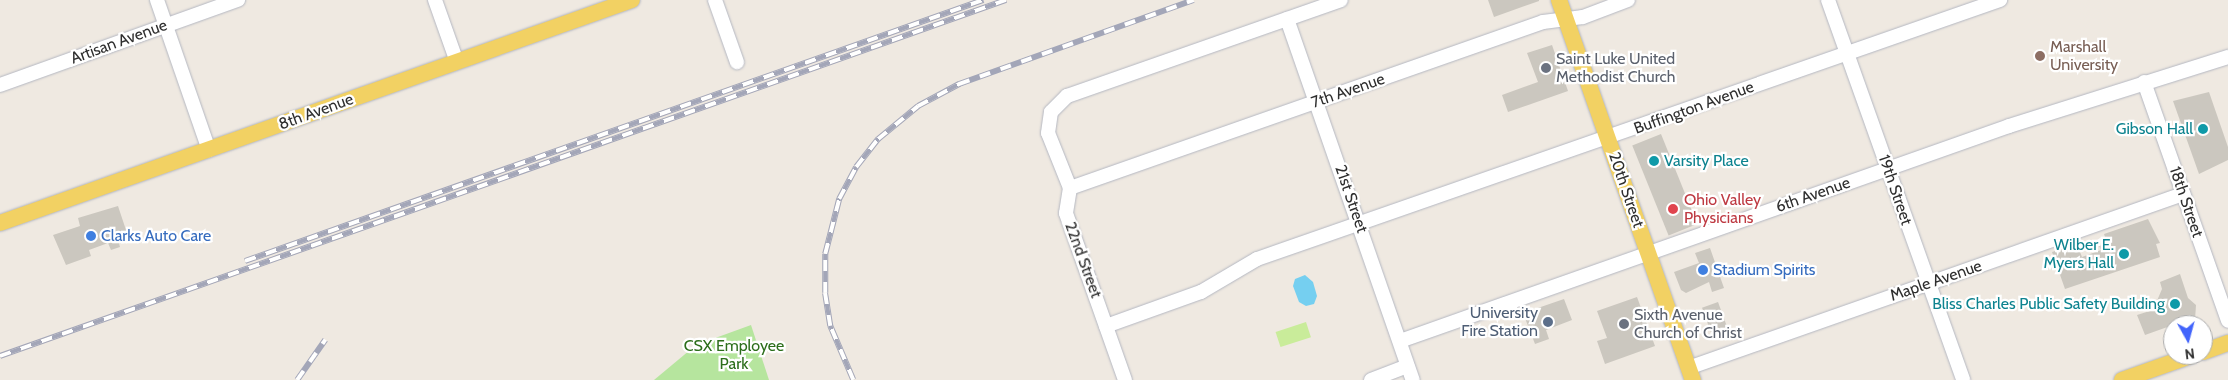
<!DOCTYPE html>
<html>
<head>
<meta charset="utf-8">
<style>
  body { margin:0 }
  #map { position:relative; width:2228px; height:380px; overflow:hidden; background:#efe9e1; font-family:Cabin,sans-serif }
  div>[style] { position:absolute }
  .green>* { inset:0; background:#b6e59e }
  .pitch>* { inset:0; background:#c9ec9a; transform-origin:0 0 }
  .water>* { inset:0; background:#75cff0 }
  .building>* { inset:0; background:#cbc7bf; transform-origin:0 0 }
  .roads { filter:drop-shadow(0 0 1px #b4b7c1) drop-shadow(0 0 1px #b4b7c1) }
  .minor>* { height:14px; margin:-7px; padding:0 7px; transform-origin:7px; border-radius:7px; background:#fff }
  .major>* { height:16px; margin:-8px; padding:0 8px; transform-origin:8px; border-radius:8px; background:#f2d163 }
  .rail>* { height:5.5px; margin-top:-2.75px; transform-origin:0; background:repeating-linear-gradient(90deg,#fff 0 11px,#a3a6b8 0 22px); box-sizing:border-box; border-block:1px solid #a3a6b8 }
  .dots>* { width:14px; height:14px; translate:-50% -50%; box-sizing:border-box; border:2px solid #fff; border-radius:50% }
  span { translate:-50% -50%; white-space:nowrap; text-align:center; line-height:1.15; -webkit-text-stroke:4.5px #fff; paint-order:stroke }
  .street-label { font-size:16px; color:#2e2e2e }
  .education-label { font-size:16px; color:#785e54 }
  .left { translate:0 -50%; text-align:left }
  .worship-label { font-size:16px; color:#5b616d }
  .culture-label { font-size:16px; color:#0d838f }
  .right { translate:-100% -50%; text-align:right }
  .health-label { font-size:16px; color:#be3a42 }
  .shop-label { font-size:16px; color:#366cbe }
  .service-label { font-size:16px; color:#4e5e75 }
  .park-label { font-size:16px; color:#2c6e1b }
  .north { position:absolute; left:2163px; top:315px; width:50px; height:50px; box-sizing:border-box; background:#fff; border:1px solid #ababab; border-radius:50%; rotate:173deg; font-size:14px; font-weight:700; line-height:20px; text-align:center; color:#2e2e2e }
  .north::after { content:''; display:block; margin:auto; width:18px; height:22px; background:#4264fb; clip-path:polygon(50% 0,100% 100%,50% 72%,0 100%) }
</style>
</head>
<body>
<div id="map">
  <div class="green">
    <i style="clip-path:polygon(751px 325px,769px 380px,654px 380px,696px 345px)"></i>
  </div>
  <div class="pitch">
    <i style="left:1306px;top:322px;width:16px;height:32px;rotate:72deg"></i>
  </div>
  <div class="water">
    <i style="clip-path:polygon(1305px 275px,1313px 282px,1317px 296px,1314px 304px,1306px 306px,1299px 302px,1293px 286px,1295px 279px)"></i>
  </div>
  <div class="building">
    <i style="clip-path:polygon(1488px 0,1539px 0,1539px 1px,1494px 17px)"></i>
    <i style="clip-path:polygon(1552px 45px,1568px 91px,1508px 112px,1502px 95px,1538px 82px,1527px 53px)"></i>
    <i style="clip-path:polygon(2209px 92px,2228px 147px,2228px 160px,2199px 174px,2173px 101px)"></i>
    <i style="left:1661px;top:134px;width:97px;height:31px;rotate:68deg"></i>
    <i style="clip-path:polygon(118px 206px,128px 236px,118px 240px,120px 247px,111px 250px,108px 243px,89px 250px,91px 256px,66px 265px,53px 235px,80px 226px,78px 218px)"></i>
    <i style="clip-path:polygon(2148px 219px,2160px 243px,2156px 244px,2160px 257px,2065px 289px,2052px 252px,2077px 244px,2082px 257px,2101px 250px,2099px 246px,2107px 243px,2104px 234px)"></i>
    <i style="clip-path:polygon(1710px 248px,1724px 288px,1712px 292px,1709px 282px,1686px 293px,1681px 290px,1674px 272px,1699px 263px,1695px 253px)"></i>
    <i style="clip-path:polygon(2180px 274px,2188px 298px,2196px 305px,2195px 320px,2189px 325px,2173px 325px,2145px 335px,2137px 315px,2153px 310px,2162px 289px,2160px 282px)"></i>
    <i style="clip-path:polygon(1637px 297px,1655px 346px,1605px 364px,1597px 341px,1607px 338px,1597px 311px)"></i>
    <i style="clip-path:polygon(1564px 299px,1572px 320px,1546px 330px,1549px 339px,1535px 344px,1523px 313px)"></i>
    <i style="left:1718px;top:302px;width:32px;height:17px;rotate:70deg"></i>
  </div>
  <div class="roads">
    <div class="minor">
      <i style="left:157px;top:0;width:159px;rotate:70.9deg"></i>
      <i style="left:435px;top:0;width:66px;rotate:70.5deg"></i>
      <i style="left:715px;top:0;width:66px;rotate:70.5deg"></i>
      <i style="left:1828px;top:0;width:403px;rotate:70.4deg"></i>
      <i style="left:1287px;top:19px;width:382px;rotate:70.8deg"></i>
      <i style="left:2144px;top:82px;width:253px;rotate:70.6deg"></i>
      <i style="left:0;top:85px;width:253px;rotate:-19.7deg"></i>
      <i style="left:1070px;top:188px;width:501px;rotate:-19.34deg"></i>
      <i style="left:1543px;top:22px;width:40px;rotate:-7.1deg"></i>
      <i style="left:1583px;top:17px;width:48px;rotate:-20.7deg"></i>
      <i style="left:1106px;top:326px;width:101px;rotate:-19.7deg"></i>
      <i style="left:1201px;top:292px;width:65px;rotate:-30.5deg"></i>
      <i style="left:1257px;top:259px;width:787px;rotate:-19.22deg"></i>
      <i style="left:1400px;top:341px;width:646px;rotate:-19.44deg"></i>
      <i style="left:2009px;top:126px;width:230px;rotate:-17.5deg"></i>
      <i style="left:1688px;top:368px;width:525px;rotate:-19.37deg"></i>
      <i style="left:1125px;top:380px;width:177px;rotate:-109.5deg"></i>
      <i style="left:1066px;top:213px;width:25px;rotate:-81deg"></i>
      <i style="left:1070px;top:188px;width:59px;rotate:-111.8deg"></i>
      <i style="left:1048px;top:133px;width:21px;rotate:-82deg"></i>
      <i style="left:1051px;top:112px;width:23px;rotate:-45deg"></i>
      <i style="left:1067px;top:96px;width:290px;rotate:-19.3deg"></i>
      <i style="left:1371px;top:380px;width:39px;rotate:-21deg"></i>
    </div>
    <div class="major">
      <i style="left:1559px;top:0;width:403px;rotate:70.6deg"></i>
      <i style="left:0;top:223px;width:670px;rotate:-19.44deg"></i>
      <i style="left:2203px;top:352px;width:27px;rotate:-20deg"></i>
      <i style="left:2122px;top:380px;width:75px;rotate:-19.4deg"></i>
    </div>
  </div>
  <div class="rail">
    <i style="left:245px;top:261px;width:783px;rotate:-19.48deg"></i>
    <i style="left:0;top:356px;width:1067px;rotate:-19.49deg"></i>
    <i style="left:297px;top:380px;width:49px;rotate:-55deg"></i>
    <i style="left:853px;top:380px;width:59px;rotate:-113.1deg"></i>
    <i style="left:830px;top:326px;width:33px;rotate:-99deg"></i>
    <i style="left:825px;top:293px;width:39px;rotate:-90deg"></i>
    <i style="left:825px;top:254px;width:57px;rotate:-75.7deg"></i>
    <i style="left:839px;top:199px;width:36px;rotate:-62deg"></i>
    <i style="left:856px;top:167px;width:36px;rotate:-52deg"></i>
    <i style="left:878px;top:139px;width:52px;rotate:-39.5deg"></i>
    <i style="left:918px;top:106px;width:47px;rotate:-28.2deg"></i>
    <i style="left:959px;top:84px;width:249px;rotate:-19.7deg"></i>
  </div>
  <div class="dots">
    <i style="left:2040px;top:56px;background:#8d6e63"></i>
    <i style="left:1546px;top:68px;background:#6b7280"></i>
    <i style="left:2203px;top:129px;background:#0f9aa8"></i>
    <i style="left:1654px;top:161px;background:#0f9aa8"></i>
    <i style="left:1673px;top:209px;background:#e0444e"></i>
    <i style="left:91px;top:236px;background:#3f7fe0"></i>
    <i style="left:2124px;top:254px;background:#0f9aa8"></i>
    <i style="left:1703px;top:270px;background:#3f7fe0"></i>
    <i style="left:2175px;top:304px;background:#0f9aa8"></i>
    <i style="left:1548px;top:322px;background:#5c6f8a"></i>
    <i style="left:1624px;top:324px;background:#6b7280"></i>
  </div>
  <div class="street-label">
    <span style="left:119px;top:42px;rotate:-20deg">Artisan Avenue</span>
    <span style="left:1348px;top:91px;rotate:-19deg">7th Avenue</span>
    <span style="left:1694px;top:108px;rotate:-20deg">Buffington Avenue</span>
    <span style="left:316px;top:112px;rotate:-20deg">8th Avenue</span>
    <span style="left:1626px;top:190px;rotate:71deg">20th Street</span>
    <span style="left:1895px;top:190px;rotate:71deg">19th Street</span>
    <span style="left:1813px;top:195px;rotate:-19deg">6th Avenue</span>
    <span style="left:1351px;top:199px;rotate:71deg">21st Street</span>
    <span style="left:2186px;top:202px;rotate:71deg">18th Street</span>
    <span style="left:1083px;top:260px;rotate:70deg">22nd Street</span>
    <span style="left:1936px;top:281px;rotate:-19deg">Maple Avenue</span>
  </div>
  <div class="education-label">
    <span class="left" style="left:2050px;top:56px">Marshall<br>University</span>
  </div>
  <div class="worship-label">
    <span class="left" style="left:1556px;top:68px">Saint Luke United<br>Methodist Church</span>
    <span class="left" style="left:1634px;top:324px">Sixth Avenue<br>Church of Christ</span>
  </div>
  <div class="culture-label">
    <span class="right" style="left:2193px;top:129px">Gibson Hall</span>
    <span class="left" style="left:1664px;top:161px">Varsity Place</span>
    <span class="right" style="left:2114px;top:254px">Wilber E.<br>Myers Hall</span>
    <span class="right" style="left:2165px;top:304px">Bliss Charles Public Safety Building</span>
  </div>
  <div class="health-label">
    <span class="left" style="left:1684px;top:209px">Ohio Valley<br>Physicians</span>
  </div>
  <div class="shop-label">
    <span class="left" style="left:101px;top:236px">Clarks Auto Care</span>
    <span class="left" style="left:1713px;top:270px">Stadium Spirits</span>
  </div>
  <div class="service-label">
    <span class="right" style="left:1538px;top:322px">University<br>Fire Station</span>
  </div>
  <div class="park-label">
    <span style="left:734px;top:355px">CSX Employee<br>Park</span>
  </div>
  <div class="north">N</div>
</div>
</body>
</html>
